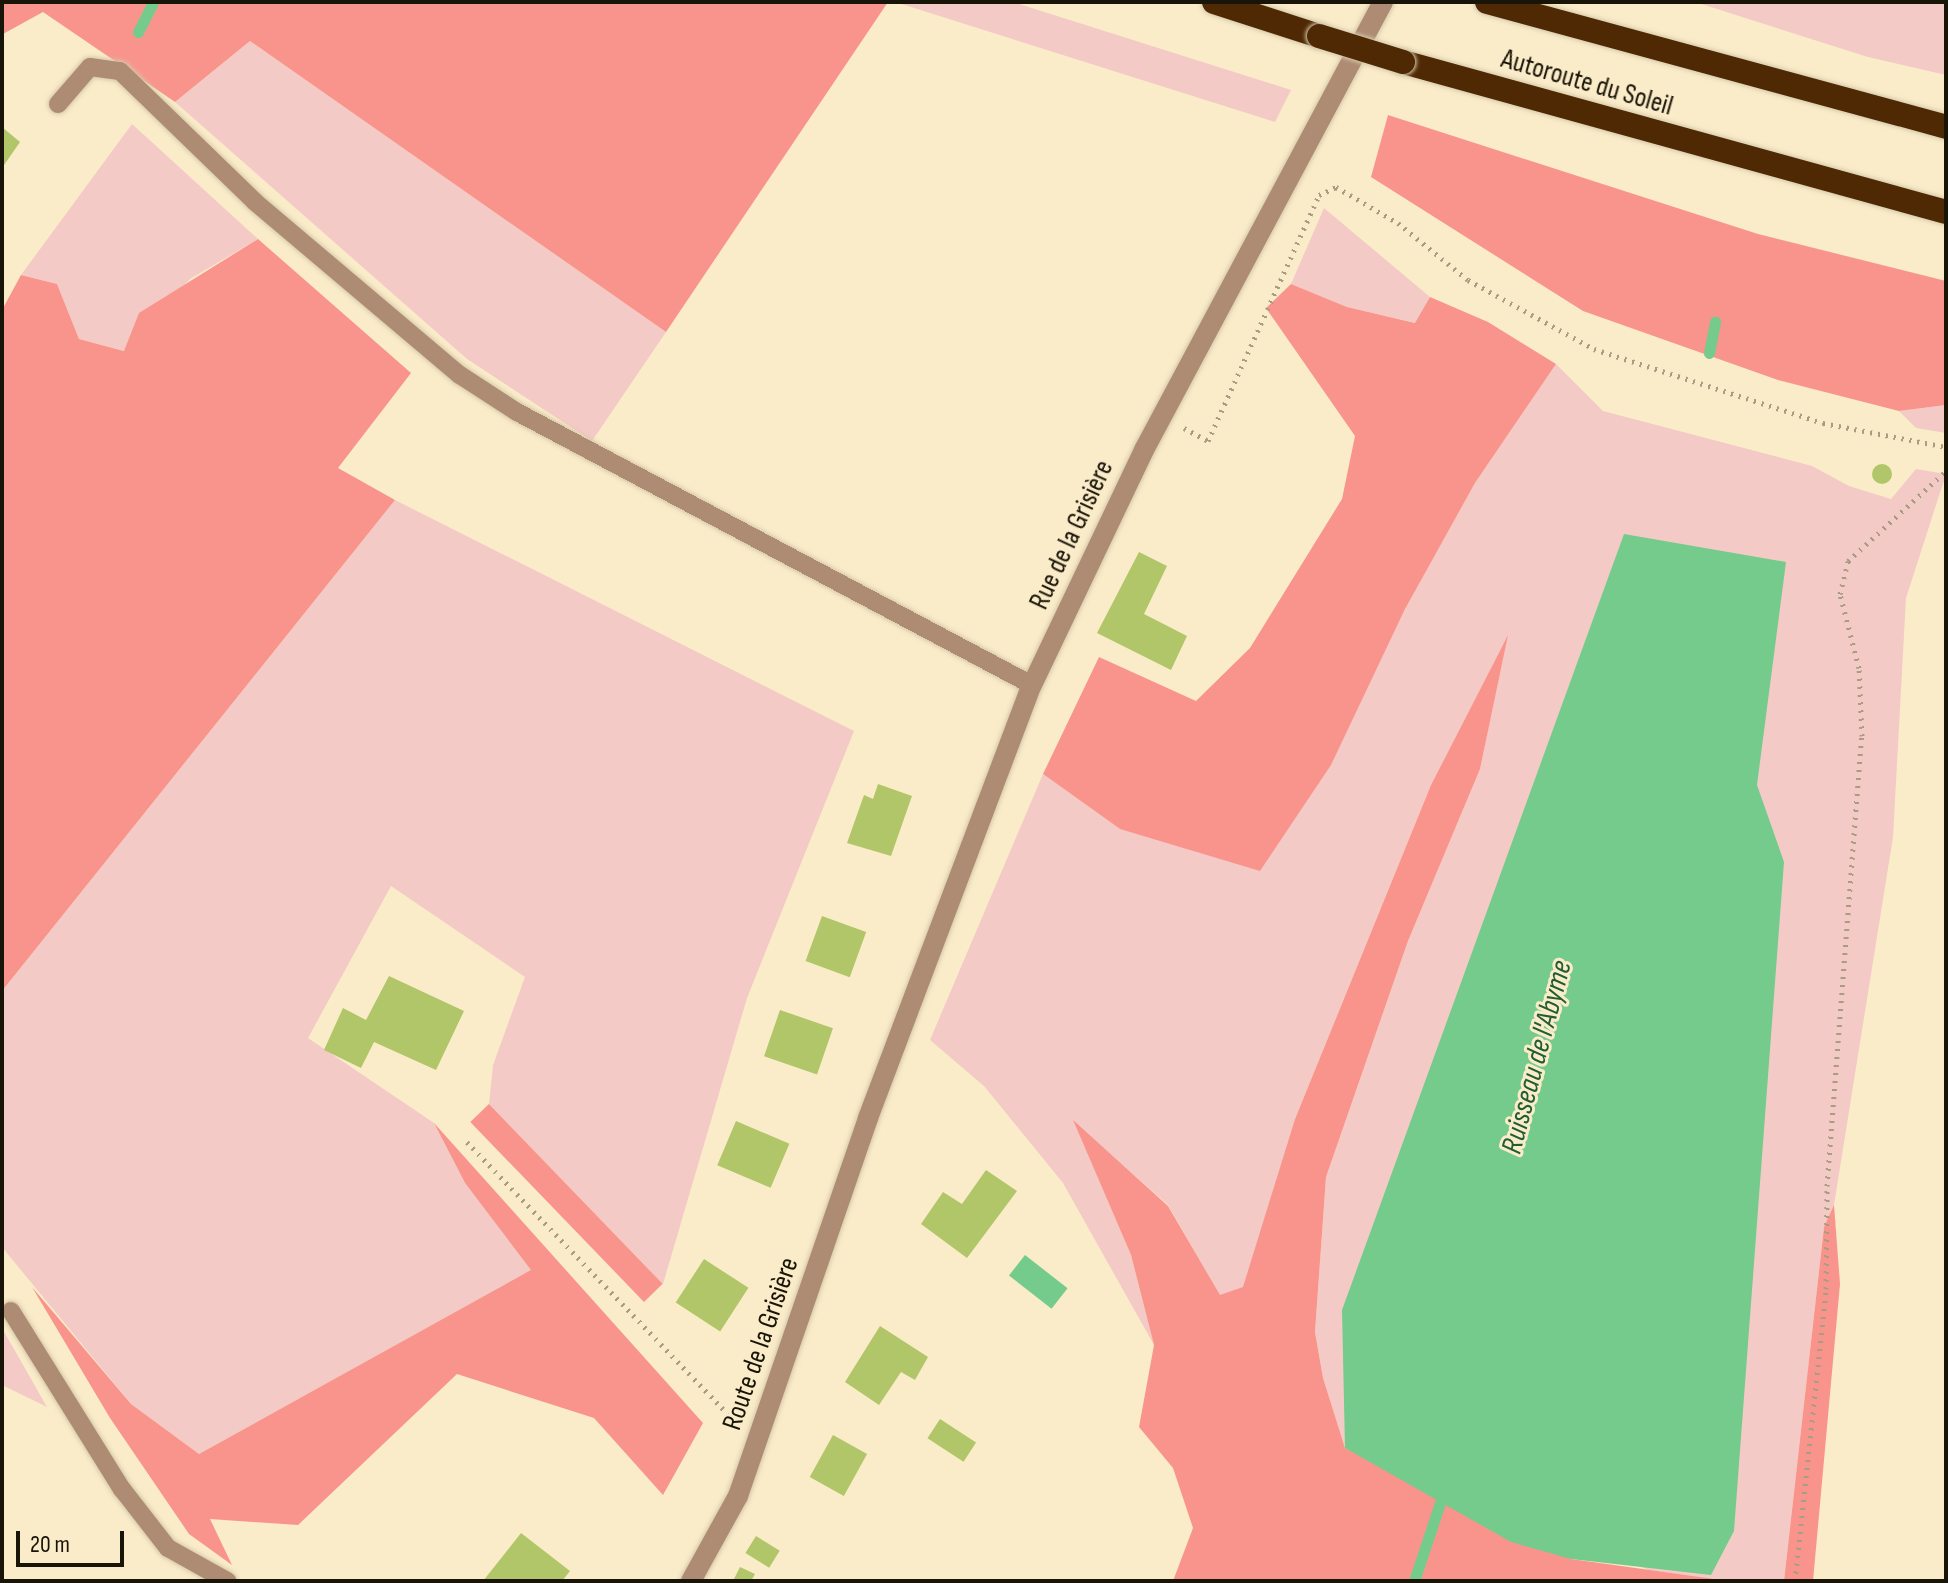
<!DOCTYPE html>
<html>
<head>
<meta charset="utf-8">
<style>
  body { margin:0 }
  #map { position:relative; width:1948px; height:1583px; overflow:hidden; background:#faecc9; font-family:"Sofia Sans Condensed",sans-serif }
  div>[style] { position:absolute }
  .green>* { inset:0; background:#f4cac6 }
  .forest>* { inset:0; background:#f9948c; transform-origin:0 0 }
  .water>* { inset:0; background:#75cb8c; transform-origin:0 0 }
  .stream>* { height:11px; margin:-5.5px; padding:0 5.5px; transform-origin:5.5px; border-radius:5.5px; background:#75cb8c }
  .building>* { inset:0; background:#b1c668; transform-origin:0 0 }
  .round { border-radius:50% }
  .path>* { height:5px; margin-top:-2.5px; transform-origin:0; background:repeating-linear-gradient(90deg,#a89d83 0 2px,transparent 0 8px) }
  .roads { filter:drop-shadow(0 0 2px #d6c9aa) drop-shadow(0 0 2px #d6c9aa) }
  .lane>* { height:18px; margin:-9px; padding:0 9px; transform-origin:9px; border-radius:9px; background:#ae8b73 }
  .street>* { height:20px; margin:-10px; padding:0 10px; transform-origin:10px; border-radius:10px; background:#ae8b73 }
  .highway>* { height:24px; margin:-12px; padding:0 12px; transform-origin:12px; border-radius:12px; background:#4f2804 }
  .bridges { filter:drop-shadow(0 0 2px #d6c9aa) drop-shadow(0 0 2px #d6c9aa) }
  .highway-bridge>* { height:24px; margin:-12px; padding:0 12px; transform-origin:12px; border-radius:12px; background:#4f2804 }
  span { translate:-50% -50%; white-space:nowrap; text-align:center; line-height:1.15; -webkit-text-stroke:6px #faecc9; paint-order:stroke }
  .street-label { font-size:28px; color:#191408 }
  .water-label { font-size:30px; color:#205d34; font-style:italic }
  .frame { position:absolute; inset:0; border:4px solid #191408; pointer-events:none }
  .scale { position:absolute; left:16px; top:1531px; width:108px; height:36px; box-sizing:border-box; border:4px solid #191408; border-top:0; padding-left:10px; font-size:24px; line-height:28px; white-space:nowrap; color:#191408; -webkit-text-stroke:6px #faecc9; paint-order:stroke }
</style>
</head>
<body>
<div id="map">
  <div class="green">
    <i style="clip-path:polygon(895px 2px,1013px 2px,1291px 90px,1275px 122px)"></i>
    <i style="clip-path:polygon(1695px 2px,1946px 2px,1946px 75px,1868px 57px)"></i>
    <i style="clip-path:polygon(250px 41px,666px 332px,592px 441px,467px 359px,175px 102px)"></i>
    <i style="clip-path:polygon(132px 124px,258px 239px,190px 279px,125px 351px,79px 339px,57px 284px,21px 275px)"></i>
    <i style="clip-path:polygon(1324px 208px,1430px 297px,1416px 323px,1347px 307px,1291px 284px)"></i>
    <i style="clip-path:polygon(1556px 364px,1603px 411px,1812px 466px,1849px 486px,1891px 499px,1916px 469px,1946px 474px,1906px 598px,1893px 837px,1834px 1205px,1824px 1227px,1784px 1581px,1729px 1581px,1649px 1570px,1345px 1448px,1323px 1378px,1315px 1332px,1326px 1177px,1408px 941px,1480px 769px,1506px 639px,1431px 785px,1295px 1119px,1244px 1287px,1220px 1296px,1168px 1205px,1074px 1122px,1131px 1255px,1154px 1345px,1063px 1183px,984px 1086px,930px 1040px,1043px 774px,1120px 829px,1404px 611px,1475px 483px)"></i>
    <i style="clip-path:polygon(1946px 405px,1946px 433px,1916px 428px,1899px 411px)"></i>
    <i style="clip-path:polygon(395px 500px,854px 731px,747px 998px,663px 1284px,489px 1104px,493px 1065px,525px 977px,391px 886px,308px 1038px,434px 1123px,465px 1183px,532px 1270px,199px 1454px,131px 1404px,2px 1247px,2px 991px)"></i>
    <i style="clip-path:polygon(2px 1328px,47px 1407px,2px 1385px)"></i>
  </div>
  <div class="forest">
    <i style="clip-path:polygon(2px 2px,888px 2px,666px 332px,250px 41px,175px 102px,43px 12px,3px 34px)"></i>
    <i style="clip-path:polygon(1388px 115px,1758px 234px,1946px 281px,1946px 405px,1899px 411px,1778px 380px,1583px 311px,1371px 177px)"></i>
    <i style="clip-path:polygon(258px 239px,411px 373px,338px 468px,395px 500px,2px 991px,2px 310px,21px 275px,57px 284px,79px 339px,124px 351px,139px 313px)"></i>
    <i style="clip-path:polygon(1291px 284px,1347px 307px,1415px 323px,1430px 297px,1488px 322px,1556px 364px,1475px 483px,1404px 611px,1331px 765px,1260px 871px,1120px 829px,1043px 774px,1099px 657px,1196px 701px,1250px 648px,1342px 499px,1355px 436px,1266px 308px)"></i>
    <i style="clip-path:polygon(1508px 635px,1480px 769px,1408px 941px,1326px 1177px,1315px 1332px,1323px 1378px,1345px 1448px,1571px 1559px,1729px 1581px,1173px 1581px,1193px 1528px,1173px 1468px,1139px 1427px,1154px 1345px,1131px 1255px,1073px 1120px,1168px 1206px,1220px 1295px,1243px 1287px,1295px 1119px,1431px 785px)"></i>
    <i style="left:489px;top:1104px;width:250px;height:26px;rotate:46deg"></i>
    <i style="clip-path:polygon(434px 1123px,703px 1423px,663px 1495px,594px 1418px,457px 1374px,298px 1525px,210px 1519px,232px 1565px,189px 1534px,110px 1418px,32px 1287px,131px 1404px,199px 1454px,531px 1270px,465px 1183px)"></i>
    <i style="clip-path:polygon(1834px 1205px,1840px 1284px,1813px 1581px,1784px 1581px,1824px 1227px)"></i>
  </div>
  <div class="water">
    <i style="clip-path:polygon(1624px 534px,1786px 562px,1757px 785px,1784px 862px,1734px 1531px,1711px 1575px,1571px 1559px,1511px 1542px,1345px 1448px,1342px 1310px)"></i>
    <i style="left:1025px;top:1255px;width:54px;height:26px;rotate:38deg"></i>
  </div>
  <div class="stream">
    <i style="left:138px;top:32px;width:34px;rotate:-63deg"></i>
    <i style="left:1709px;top:353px;width:32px;rotate:-79deg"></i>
    <i style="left:1414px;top:1581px;width:95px;rotate:-71.6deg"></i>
  </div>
  <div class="building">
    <i style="clip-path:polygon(2px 127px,20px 142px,2px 168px)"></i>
    <i class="round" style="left:1872px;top:464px;width:20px;height:20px"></i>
    <i style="clip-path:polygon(1139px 552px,1167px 566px,1144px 614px,1187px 636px,1171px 670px,1097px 633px)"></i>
    <i style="clip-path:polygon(878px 784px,912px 796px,891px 856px,847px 843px,864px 795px,873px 799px)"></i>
    <i style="left:822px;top:916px;width:47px;height:48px;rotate:20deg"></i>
    <i style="clip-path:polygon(389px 976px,464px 1011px,436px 1070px,374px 1042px,361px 1068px,324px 1050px,343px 1008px,366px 1020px)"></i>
    <i style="left:780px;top:1010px;width:56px;height:49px;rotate:19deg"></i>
    <i style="left:736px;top:1121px;width:58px;height:48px;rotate:23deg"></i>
    <i style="clip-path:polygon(986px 1170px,1017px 1191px,967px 1258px,921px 1224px,943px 1192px,962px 1204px)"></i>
    <i style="left:704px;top:1259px;width:53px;height:52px;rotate:33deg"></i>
    <i style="clip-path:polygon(880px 1326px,928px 1357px,915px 1380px,901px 1372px,879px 1405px,845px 1382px)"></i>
    <i style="left:940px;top:1419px;width:43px;height:23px;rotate:33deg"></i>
    <i style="left:833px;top:1435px;width:39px;height:48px;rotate:29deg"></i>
    <i style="clip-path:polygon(521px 1533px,570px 1571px,562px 1581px,483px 1581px)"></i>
    <i style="left:756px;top:1536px;width:28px;height:20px;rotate:32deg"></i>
    <i style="clip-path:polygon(740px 1567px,755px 1574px,751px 1581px,733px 1581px)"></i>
  </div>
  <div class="path">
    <i style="left:1184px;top:428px;width:27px;rotate:28deg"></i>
    <i style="left:1208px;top:441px;width:270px;rotate:-65.7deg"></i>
    <i style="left:1319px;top:195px;width:19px;rotate:-25deg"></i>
    <i style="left:1336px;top:187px;width:72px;rotate:30.1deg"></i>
    <i style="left:1398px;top:223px;width:90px;rotate:39.2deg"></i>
    <i style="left:1468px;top:280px;width:144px;rotate:28.7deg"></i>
    <i style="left:1594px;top:349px;width:241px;rotate:17.9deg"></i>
    <i style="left:1823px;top:423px;width:125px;rotate:11deg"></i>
    <i style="left:467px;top:1142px;width:389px;rotate:46.2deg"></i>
    <i style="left:1795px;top:1581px;width:294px;rotate:-83.9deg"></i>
    <i style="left:1826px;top:1289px;width:103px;rotate:-89.4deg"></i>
    <i style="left:1827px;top:1186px;width:451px;rotate:-85.6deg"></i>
    <i style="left:1862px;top:736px;width:68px;rotate:-92.5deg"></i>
    <i style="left:1859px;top:668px;width:76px;rotate:-104.4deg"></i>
    <i style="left:1840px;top:594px;width:34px;rotate:-76deg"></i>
    <i style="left:1848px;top:561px;width:133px;rotate:-42.6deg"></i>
  </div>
  <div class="roads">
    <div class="lane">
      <i style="left:58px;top:104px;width:49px;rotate:-49.1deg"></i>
      <i style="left:90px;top:67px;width:30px;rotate:8deg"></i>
      <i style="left:120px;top:71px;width:188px;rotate:44.1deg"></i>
      <i style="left:255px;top:202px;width:268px;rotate:40.2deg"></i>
      <i style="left:460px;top:375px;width:68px;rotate:33deg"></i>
      <i style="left:517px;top:412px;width:583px;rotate:27.93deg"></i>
      <i style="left:11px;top:1311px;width:210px;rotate:58.1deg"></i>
      <i style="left:122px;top:1489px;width:75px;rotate:52.1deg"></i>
      <i style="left:168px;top:1548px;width:68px;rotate:29.2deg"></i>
    </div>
    <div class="street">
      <i style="left:691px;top:1581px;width:97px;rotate:-61.1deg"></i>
      <i style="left:738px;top:1496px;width:400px;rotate:-71deg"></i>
      <i style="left:868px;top:1118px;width:463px;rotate:-69.3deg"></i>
      <i style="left:1032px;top:685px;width:260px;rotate:-64.5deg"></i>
      <i style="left:1144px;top:450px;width:508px;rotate:-61.92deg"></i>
    </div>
    <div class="highway">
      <i style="left:1214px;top:2px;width:110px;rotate:17.9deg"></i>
      <i style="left:1487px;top:2px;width:476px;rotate:15.2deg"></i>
      <i style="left:1403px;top:62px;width:563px;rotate:15.44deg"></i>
    </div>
  </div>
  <div class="bridges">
    <div class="highway-bridge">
      <i style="left:1319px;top:36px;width:88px;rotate:17.2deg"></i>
    </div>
  </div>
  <div class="street-label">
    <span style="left:1587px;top:83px;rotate:16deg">Autoroute du Soleil</span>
    <span style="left:1072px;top:535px;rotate:-65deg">Rue de la Grisière</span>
    <span style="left:761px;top:1344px;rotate:-71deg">Route de la Grisière</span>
  </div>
  <div class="water-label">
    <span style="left:1537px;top:1057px;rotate:-75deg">Ruisseau de l'Abyme</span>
  </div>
  <div class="frame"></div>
  <div class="scale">20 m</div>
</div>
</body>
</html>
